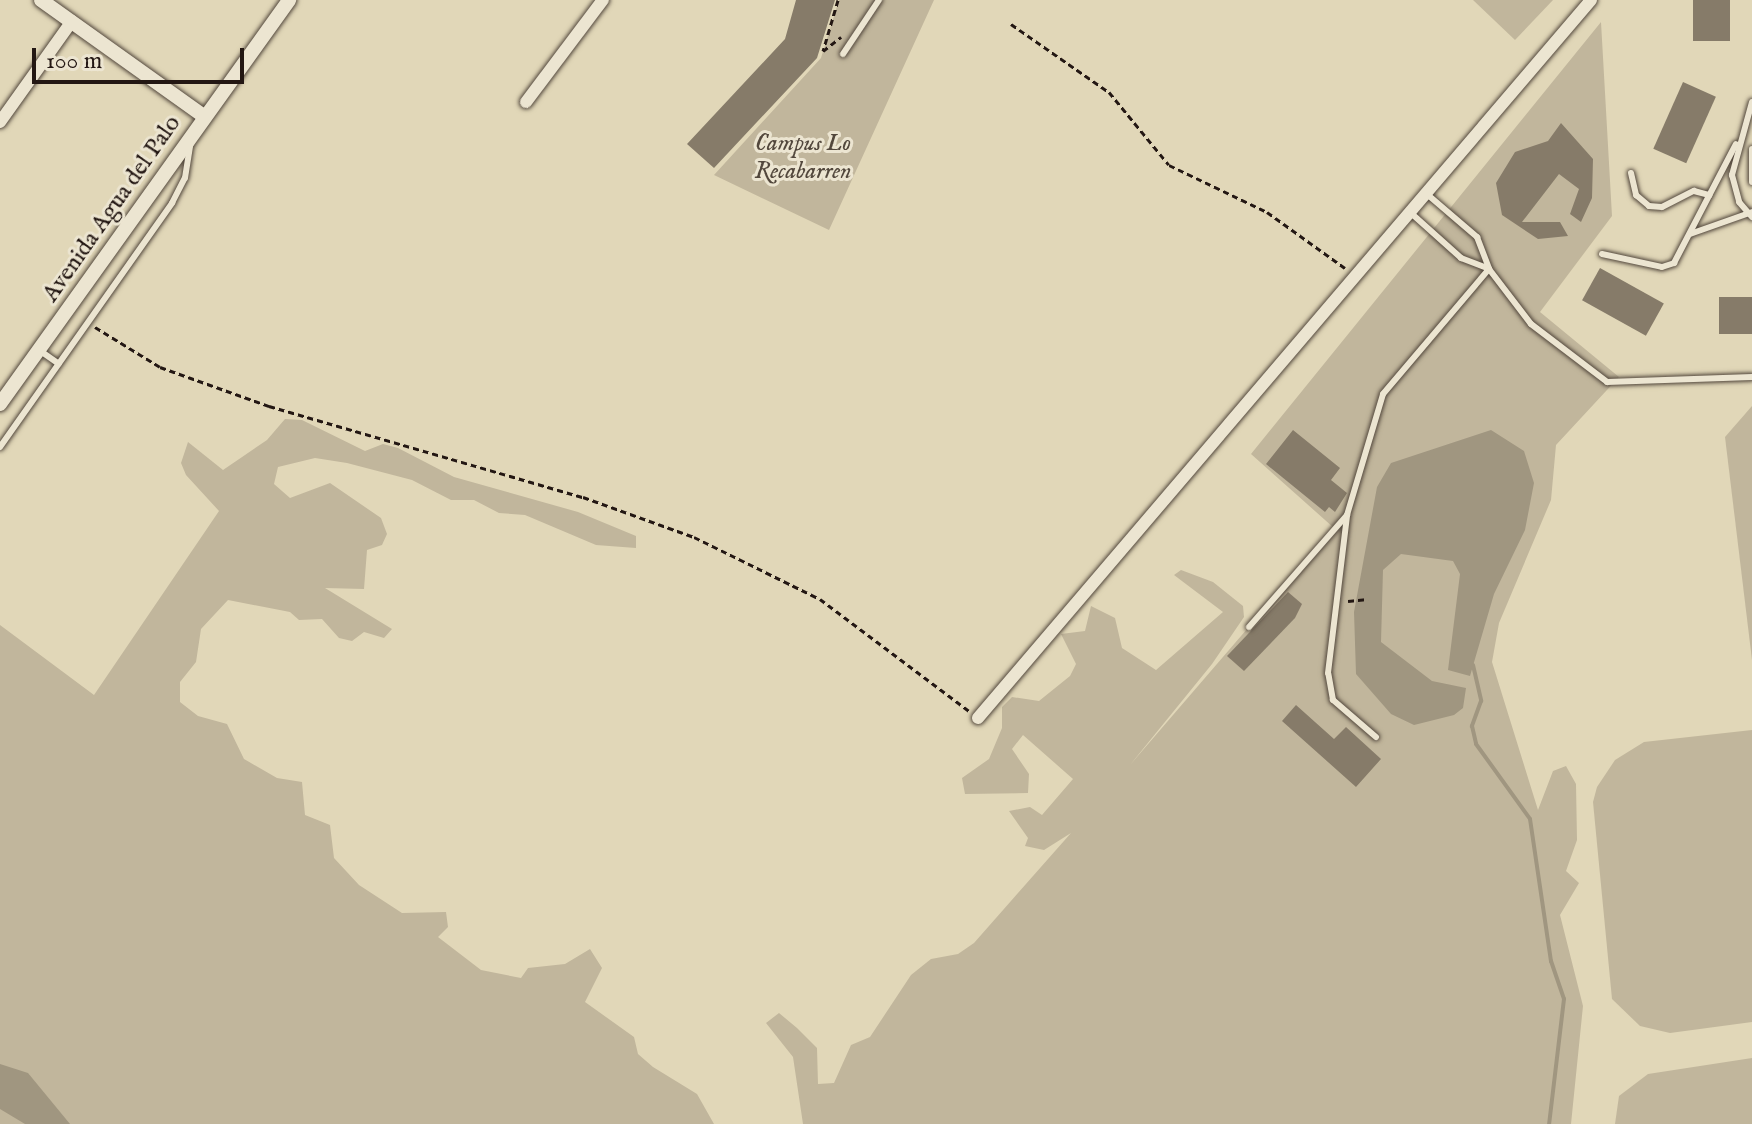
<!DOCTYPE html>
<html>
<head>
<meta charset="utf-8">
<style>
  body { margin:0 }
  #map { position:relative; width:1752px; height:1124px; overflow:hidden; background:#e1d7b8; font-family:"IM FELL English",serif }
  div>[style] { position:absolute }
  .green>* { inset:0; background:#c1b69c }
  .water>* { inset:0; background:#a09680 }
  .stream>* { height:4px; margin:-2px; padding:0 2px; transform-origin:2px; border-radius:2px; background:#a09680 }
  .building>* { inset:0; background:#867b69; transform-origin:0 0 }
  .path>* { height:3px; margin-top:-1.5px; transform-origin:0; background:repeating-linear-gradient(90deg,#231713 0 6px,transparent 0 10px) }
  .roads { filter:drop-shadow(0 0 2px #52473c) drop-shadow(0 0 2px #52473c) }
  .service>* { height:6px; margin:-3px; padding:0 3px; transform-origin:3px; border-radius:3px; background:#ece5d1 }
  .minor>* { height:12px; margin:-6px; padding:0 6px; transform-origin:6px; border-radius:6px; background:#ece5d1 }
  .tertiary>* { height:14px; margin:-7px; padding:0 7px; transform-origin:7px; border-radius:7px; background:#ece5d1 }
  span { translate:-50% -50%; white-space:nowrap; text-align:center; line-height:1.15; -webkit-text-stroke:6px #ece5d1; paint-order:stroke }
  .park-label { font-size:24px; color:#52473c; font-style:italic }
  .street-label { font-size:24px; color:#231713 }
  .scale { position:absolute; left:32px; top:48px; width:212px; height:36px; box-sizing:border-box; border:4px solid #231713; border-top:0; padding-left:10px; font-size:24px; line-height:28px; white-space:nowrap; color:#231713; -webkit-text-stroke:6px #ece5d1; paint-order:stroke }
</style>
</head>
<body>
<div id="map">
  <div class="green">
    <i style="clip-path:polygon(839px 0,934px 0,829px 230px,714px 175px,821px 58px)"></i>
    <i style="clip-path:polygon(1473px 0,1553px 0,1515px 40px)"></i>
    <i style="clip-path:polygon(1601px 22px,1612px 216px,1540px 312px,1619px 377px,1556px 445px,1551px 500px,1499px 623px,1492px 662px,1538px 810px,1553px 771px,1566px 766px,1576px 784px,1577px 840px,1566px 871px,1579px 883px,1560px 915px,1583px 1006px,1571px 1124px,803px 1124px,793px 1057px,766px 1023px,779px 1013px,797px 1028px,817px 1048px,818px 1084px,834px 1083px,851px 1045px,870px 1037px,911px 975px,931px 959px,958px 954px,974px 943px,1071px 833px,1044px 850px,1025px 846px,1028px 838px,1009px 811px,1030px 807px,1042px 815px,1073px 779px,1023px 735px,1012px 749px,1029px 774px,1028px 793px,965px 794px,962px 778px,989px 759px,1002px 728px,1002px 707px,1012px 697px,1039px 701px,1070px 676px,1076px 664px,1061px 634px,1085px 631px,1091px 606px,1115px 618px,1122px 648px,1156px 670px,1223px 612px,1174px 575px,1181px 570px,1213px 582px,1243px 606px,1244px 617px,1212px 664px,1130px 765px,1334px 528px,1251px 454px)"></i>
    <i style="clip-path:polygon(1752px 406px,1752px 660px,1725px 437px)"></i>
    <i style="clip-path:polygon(285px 419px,302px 420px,365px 451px,383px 444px,398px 448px,454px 477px,578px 512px,636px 536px,636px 548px,596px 545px,525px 515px,499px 513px,474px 500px,451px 500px,412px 480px,347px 463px,315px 458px,278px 467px,274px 484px,290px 498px,330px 483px,381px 518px,387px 534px,382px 545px,367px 550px,364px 589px,325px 588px,392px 629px,384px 638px,364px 632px,352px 641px,339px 638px,322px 619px,299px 620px,290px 612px,228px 600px,201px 629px,196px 662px,180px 682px,180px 702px,198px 716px,227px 724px,244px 759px,277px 778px,302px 782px,305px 815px,330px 825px,334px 858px,359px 885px,402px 913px,446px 912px,448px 927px,438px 937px,481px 970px,521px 978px,528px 968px,565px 964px,590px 949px,602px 968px,585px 1002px,634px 1037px,638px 1054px,653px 1067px,697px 1094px,714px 1124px,0 1124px,0 625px,94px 695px,219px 511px,186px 475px,181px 463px,188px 442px,223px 470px,267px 440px)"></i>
    <i style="clip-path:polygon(1752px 730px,1752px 1022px,1670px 1033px,1640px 1026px,1612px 999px,1593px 802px,1597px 787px,1615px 760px,1644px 742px)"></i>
    <i style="clip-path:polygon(1752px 1058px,1752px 1124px,1615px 1124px,1619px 1096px,1648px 1074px)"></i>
  </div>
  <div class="water">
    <i style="clip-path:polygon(1491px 430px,1524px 451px,1534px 483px,1525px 530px,1494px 594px,1470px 676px,1448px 670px,1460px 574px,1453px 561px,1401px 554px,1383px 570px,1381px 642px,1432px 681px,1466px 688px,1463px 708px,1454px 715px,1414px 725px,1391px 714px,1356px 674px,1354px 612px,1377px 487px,1391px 463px)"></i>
    <i style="clip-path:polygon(0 1064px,28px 1073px,70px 1124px,25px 1124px,0 1109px)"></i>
  </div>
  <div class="stream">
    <i style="left:1473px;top:665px;width:37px;rotate:77deg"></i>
    <i style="left:1481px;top:701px;width:27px;rotate:110deg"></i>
    <i style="left:1472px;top:726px;width:18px;rotate:77deg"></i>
    <i style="left:1476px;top:744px;width:92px;rotate:54.2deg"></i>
    <i style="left:1530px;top:819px;width:144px;rotate:81.6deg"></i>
    <i style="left:1551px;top:961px;width:40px;rotate:71.1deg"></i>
    <i style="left:1564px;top:999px;width:126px;rotate:96.8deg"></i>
  </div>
  <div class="building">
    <i style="clip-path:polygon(796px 0,835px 0,817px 58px,714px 168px,687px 144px,785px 39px)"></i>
    <i style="left:1693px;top:0;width:37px;height:41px"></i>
    <i style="left:1683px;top:82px;width:36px;height:73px;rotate:24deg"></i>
    <i style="clip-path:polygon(1561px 123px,1593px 159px,1592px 198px,1581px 222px,1570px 214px,1579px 189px,1559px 174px,1522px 222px,1560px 222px,1568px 236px,1538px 239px,1502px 215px,1496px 183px,1515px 152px,1548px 141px)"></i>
    <i style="left:1600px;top:268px;width:73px;height:37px;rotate:29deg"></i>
    <i style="left:1752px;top:297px;width:37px;height:33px;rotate:90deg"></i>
    <i style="clip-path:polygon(1293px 430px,1340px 468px,1331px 480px,1347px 493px,1335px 512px,1329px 507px,1325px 512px,1266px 464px)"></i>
    <i style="clip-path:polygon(1288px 592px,1302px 604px,1295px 618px,1244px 671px,1227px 656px)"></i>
    <i style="clip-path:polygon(1296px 705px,1334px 739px,1346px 727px,1381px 759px,1356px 787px,1282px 721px)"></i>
  </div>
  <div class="path">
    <i style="left:838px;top:0;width:53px;rotate:106.4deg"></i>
    <i style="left:823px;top:51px;width:23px;rotate:-38deg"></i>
    <i style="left:1011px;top:24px;width:119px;rotate:34.8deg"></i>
    <i style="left:1109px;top:92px;width:94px;rotate:50.6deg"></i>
    <i style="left:1169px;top:165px;width:109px;rotate:25.6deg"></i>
    <i style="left:1267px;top:212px;width:96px;rotate:35.7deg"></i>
    <i style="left:95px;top:327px;width:76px;rotate:31.6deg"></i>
    <i style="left:160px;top:367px;width:116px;rotate:19.7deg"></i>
    <i style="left:269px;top:406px;width:327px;rotate:16.2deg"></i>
    <i style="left:583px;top:497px;width:118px;rotate:19.8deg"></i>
    <i style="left:694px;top:537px;width:140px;rotate:26.2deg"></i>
    <i style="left:820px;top:599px;width:186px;rotate:36.9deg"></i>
    <i style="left:1348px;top:601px;width:20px;rotate:-6deg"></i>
  </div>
  <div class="roads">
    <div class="service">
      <i style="left:843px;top:54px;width:65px;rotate:-56.3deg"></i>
      <i style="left:1752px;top:102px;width:76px;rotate:105.3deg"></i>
      <i style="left:1732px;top:175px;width:28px;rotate:75deg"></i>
      <i style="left:1739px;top:202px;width:20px;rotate:49deg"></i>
      <i style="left:1752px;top:149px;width:33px;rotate:90deg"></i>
      <i style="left:1631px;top:173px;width:23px;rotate:77deg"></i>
      <i style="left:1636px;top:195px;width:17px;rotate:40deg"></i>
      <i style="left:1649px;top:206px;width:13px;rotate:4deg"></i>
      <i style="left:1662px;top:207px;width:36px;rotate:-27deg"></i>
      <i style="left:1694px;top:191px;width:16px;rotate:15deg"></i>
      <i style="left:1428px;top:195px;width:65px;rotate:40.6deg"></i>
      <i style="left:1477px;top:237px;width:34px;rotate:69deg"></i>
      <i style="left:1489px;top:269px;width:69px;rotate:52.6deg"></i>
      <i style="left:1531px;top:324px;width:96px;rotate:37.3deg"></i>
      <i style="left:1607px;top:382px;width:145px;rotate:-2deg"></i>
      <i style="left:1412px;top:214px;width:66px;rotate:41.9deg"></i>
      <i style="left:1461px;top:258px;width:30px;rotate:21deg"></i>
      <i style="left:1690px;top:234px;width:66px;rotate:-19.5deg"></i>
      <i style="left:1602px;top:254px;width:61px;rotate:12.2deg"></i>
      <i style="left:1662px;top:267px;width:13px;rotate:-18deg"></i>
      <i style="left:1674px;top:263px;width:134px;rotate:-62.5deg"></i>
      <i style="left:39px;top:350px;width:24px;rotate:35deg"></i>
      <i style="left:0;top:447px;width:299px;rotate:-54.8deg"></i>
      <i style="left:172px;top:203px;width:28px;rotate:-63deg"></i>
      <i style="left:185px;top:178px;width:37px;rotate:-81deg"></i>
      <i style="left:1249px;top:627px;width:149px;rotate:-48.8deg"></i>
      <i style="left:1376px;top:737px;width:57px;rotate:-139.3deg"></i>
      <i style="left:1333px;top:700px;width:27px;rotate:-100deg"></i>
      <i style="left:1328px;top:673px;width:159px;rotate:-83.1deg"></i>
      <i style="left:1347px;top:515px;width:126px;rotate:-73.4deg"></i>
      <i style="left:1383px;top:394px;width:164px;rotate:-49.7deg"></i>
    </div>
    <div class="minor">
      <i style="left:526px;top:102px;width:128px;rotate:-53deg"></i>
      <i style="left:0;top:122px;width:124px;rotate:-54.5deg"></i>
      <i style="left:978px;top:718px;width:944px;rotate:-49.51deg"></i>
    </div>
    <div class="tertiary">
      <i style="left:41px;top:0;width:201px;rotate:35.5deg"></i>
      <i style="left:0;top:404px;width:497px;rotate:-54.4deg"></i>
    </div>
  </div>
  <div class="park-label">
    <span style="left:803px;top:158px">Campus Lo<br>Recabarren</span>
  </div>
  <div class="street-label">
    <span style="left:112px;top:209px;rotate:-55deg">Avenida Agua del Palo</span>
  </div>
  <div class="scale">100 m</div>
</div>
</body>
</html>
